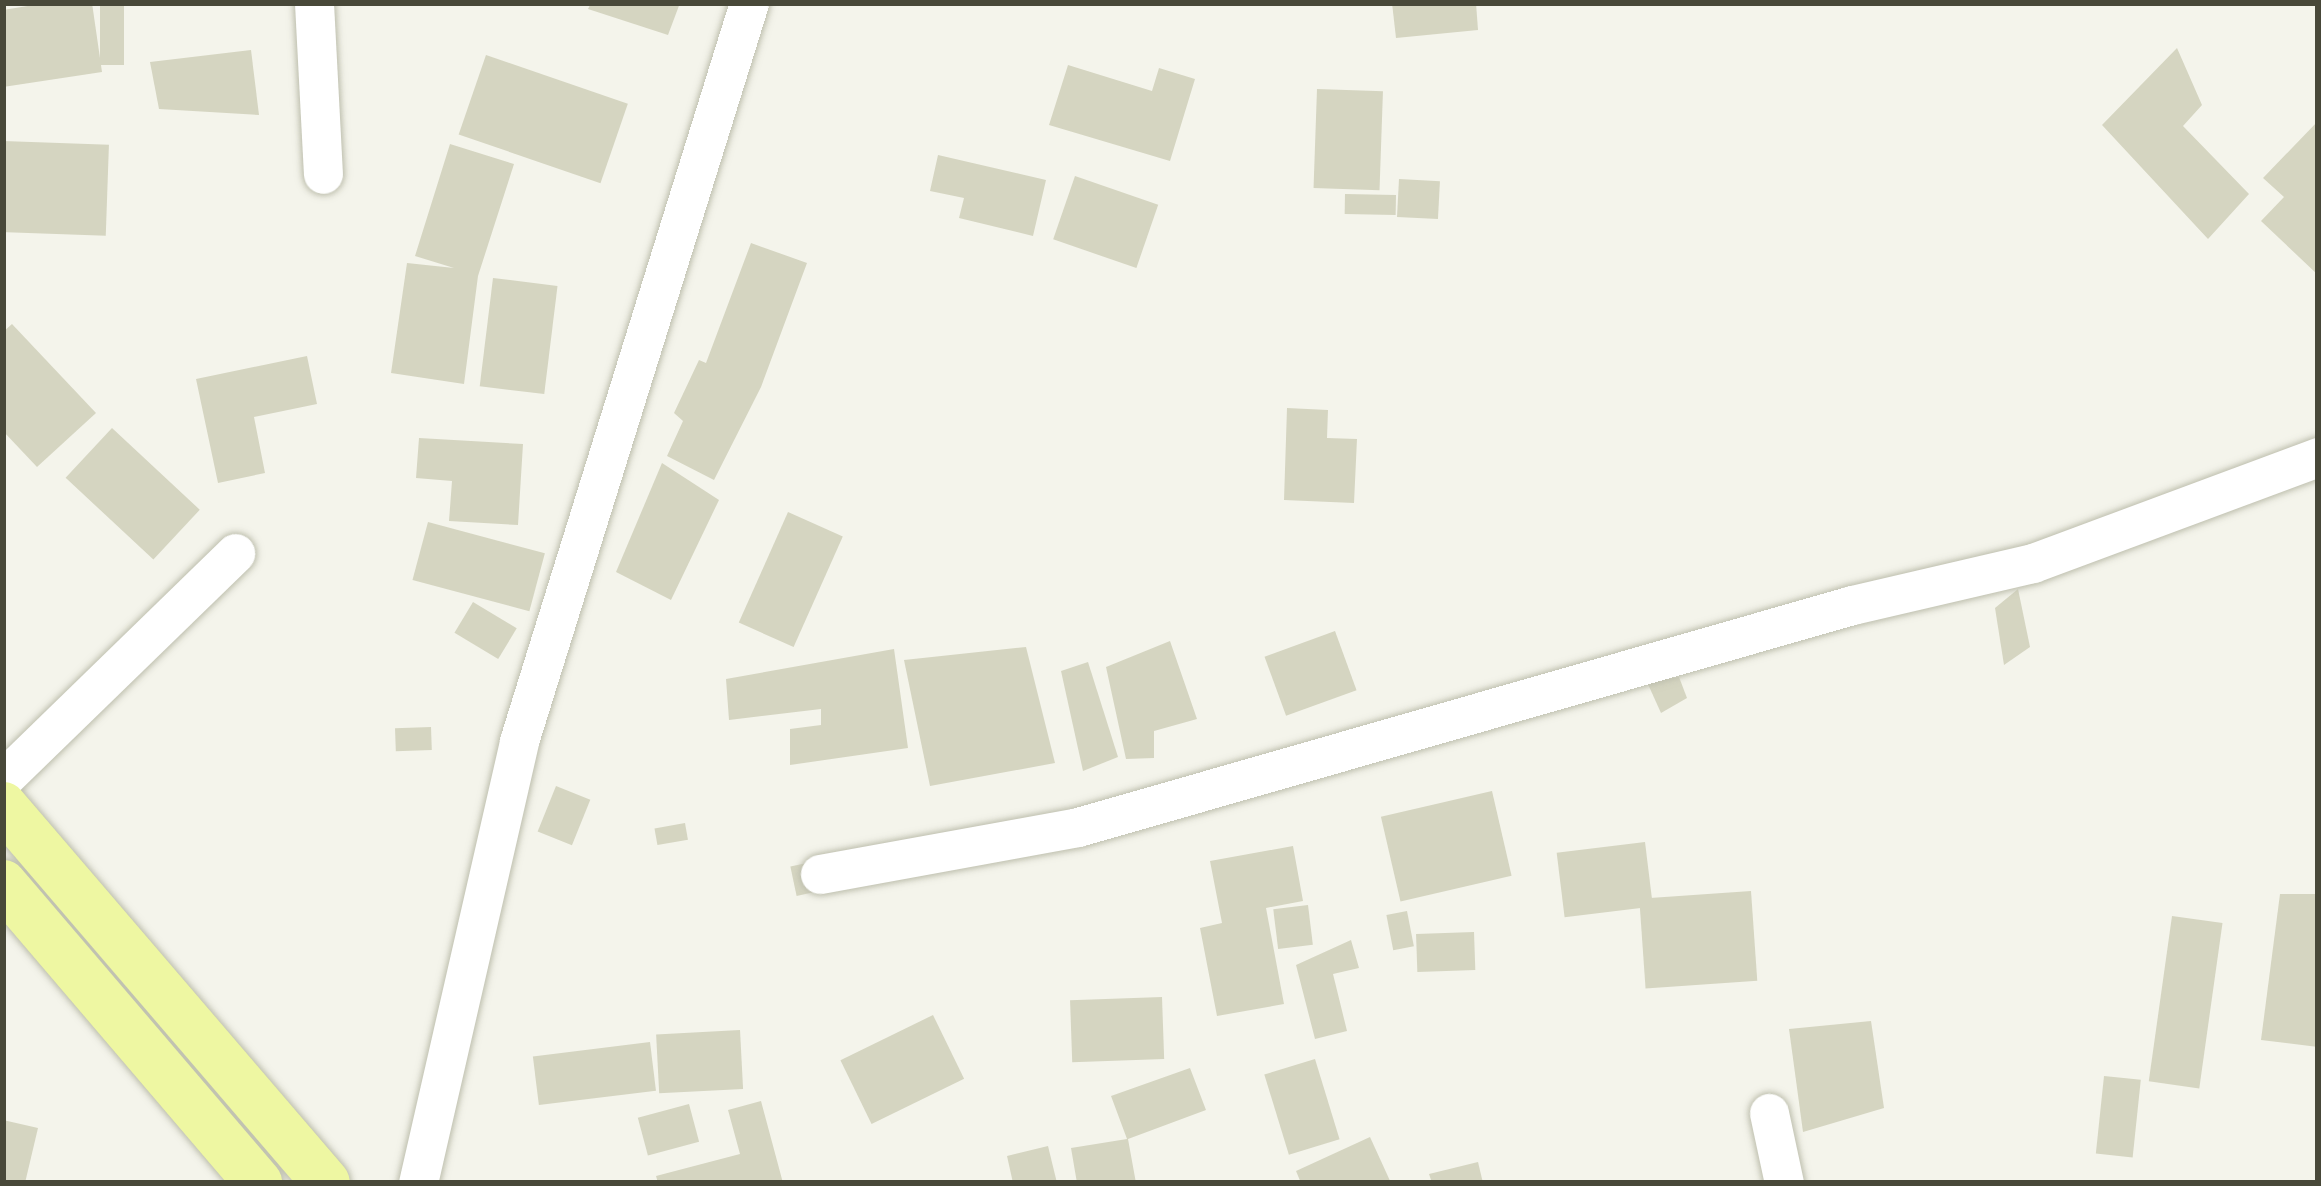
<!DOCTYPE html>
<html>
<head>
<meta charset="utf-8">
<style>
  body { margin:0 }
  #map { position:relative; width:2321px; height:1186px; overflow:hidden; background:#f4f4eb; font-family:"Space Grotesk",sans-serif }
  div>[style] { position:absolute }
  .building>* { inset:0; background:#d5d5c1; transform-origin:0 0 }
  .roads { filter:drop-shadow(0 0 3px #bebfae) drop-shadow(0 0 3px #bebfae) }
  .minor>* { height:39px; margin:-19.5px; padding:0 19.5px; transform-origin:19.5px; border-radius:19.5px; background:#fff }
  .major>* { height:48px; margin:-24px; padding:0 24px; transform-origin:24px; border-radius:24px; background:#eef7a2 }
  span { translate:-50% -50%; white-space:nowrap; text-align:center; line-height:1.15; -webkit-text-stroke:9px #fff; paint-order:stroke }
  .frame { position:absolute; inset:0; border:6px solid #484839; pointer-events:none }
</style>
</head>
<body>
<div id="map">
  <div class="building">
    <i style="clip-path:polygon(46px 3px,92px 3px,102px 72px,3px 87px,3px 10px)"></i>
    <i style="left:100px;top:3px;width:24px;height:62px"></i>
    <i style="clip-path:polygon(591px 3px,680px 3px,668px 35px,588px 9px)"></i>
    <i style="clip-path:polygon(1392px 3px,1476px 3px,1478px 30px,1396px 38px)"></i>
    <i style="clip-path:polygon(2177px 48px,2202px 105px,2183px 126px,2249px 194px,2208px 239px,2102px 125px)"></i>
    <i style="clip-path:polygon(251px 50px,259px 115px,159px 109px,150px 62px)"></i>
    <i style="left:486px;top:55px;width:150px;height:84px;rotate:19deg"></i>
    <i style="clip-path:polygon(1068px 65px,1152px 91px,1159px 68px,1195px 79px,1170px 161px,1049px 125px)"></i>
    <i style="left:1317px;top:89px;width:66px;height:99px;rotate:2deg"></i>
    <i style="clip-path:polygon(2318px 121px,2318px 275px,2261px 221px,2284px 197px,2263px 178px)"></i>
    <i style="left:3px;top:141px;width:106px;height:91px;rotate:2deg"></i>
    <i style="clip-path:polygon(450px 144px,514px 164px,478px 276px,464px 384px,391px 373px,407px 263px,454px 268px,415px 256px)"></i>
    <i style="clip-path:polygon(938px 155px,1046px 180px,1033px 236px,959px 218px,964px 198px,930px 191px)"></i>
    <i style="left:1075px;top:176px;width:88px;height:67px;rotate:19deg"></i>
    <i style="left:1399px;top:179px;width:41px;height:38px;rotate:3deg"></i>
    <i style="left:1345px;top:194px;width:51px;height:20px;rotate:1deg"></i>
    <i style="clip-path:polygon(751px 243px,807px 263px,761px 387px,714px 480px,667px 456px,683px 421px,674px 413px,699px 360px,706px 363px)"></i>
    <i style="left:493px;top:278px;width:65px;height:109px;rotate:7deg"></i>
    <i style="clip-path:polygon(12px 324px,96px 413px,37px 467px,3px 431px,3px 332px)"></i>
    <i style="clip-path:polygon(307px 356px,317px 404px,254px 417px,265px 473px,218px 483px,196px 379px)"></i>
    <i style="clip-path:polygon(1287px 408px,1328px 410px,1327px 438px,1357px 439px,1354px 503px,1284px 500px)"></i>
    <i style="left:112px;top:428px;width:120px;height:68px;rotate:43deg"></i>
    <i style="clip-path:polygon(419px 438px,523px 444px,518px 525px,449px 521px,452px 481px,416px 478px)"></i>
    <i style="clip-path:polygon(662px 463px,719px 500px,671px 600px,616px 572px)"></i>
    <i style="left:788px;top:512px;width:60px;height:121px;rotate:24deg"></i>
    <i style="left:428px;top:522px;width:121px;height:60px;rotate:15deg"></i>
    <i style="clip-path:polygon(2018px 589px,2030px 647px,2004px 665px,1995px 608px)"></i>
    <i style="left:473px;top:602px;width:51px;height:36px;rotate:31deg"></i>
    <i style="left:1335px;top:631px;width:63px;height:75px;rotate:70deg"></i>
    <i style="clip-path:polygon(1170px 641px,1197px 719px,1154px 731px,1154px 758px,1126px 759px,1106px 667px)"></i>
    <i style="clip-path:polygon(1026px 647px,1055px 763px,930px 786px,904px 660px)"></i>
    <i style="clip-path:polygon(894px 649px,908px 748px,790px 765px,790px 729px,821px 725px,821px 709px,729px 720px,726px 679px)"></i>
    <i style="clip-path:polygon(1088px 662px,1118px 757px,1083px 771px,1061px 671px)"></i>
    <i style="clip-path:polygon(1679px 677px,1687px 698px,1661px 713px,1647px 682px)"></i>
    <i style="left:431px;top:727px;width:23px;height:36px;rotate:88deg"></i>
    <i style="left:556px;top:786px;width:37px;height:49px;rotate:22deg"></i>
    <i style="left:1492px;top:791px;width:87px;height:114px;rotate:77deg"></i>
    <i style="left:685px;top:823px;width:17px;height:31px;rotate:80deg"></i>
    <i style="left:1645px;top:842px;width:65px;height:89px;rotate:83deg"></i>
    <i style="clip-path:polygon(1293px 846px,1303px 901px,1266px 908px,1284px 1004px,1217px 1016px,1200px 928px,1222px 923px,1210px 861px)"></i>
    <i style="left:807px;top:863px;width:30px;height:17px;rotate:78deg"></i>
    <i style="left:1751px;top:891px;width:90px;height:112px;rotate:86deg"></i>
    <i style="clip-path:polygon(2280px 894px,2318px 894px,2318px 1047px,2261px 1040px)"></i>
    <i style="left:1308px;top:905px;width:40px;height:35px;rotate:83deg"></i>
    <i style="left:1407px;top:911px;width:36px;height:21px;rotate:79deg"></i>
    <i style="left:2172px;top:916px;width:51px;height:167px;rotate:8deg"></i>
    <i style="left:1474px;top:932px;width:38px;height:58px;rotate:88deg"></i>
    <i style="clip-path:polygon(1351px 940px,1359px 968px,1333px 974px,1347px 1031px,1315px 1039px,1296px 965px)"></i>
    <i style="left:1162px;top:997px;width:62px;height:92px;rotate:88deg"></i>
    <i style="left:933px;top:1015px;width:71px;height:103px;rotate:64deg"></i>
    <i style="clip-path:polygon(1871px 1021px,1884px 1108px,1803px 1132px,1789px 1029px)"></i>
    <i style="left:740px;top:1030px;width:59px;height:84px;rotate:87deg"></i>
    <i style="left:650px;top:1042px;width:49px;height:118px;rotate:83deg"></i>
    <i style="left:1315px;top:1059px;width:84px;height:53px;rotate:73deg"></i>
    <i style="clip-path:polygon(1190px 1068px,1206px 1110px,1128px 1139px,1136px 1183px,1077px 1183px,1071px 1148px,1127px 1139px,1111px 1096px)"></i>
    <i style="left:2104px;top:1076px;width:37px;height:78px;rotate:6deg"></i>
    <i style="clip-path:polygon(761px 1101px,783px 1183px,658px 1183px,656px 1176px,740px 1154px,728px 1110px)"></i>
    <i style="left:689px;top:1104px;width:39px;height:53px;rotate:75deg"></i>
    <i style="clip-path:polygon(3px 1120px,38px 1128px,25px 1183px,3px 1183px)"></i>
    <i style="clip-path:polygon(1370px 1137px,1391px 1183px,1301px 1183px,1296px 1171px)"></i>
    <i style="clip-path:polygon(1048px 1146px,1057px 1183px,1013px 1183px,1007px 1156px)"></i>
    <i style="clip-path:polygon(1478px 1162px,1483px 1183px,1432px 1183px,1429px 1174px)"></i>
  </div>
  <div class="roads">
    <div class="minor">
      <i style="left:314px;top:3px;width:171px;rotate:87deg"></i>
      <i style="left:3px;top:779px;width:324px;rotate:-44.2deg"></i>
      <i style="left:820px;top:874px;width:262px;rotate:-10.3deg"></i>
      <i style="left:1078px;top:827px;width:805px;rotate:-16deg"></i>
      <i style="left:1852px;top:605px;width:186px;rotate:-13.1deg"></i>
      <i style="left:2033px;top:563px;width:304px;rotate:-20.4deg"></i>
      <i style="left:1769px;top:1113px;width:72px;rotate:77.9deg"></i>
      <i style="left:418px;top:1183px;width:453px;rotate:-77.1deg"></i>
      <i style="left:519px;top:741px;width:773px;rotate:-72.69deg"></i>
    </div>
    <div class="major">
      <i style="left:3px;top:806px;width:496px;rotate:49.4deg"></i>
      <i style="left:3px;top:884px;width:393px;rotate:49.5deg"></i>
    </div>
  </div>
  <div class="frame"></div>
</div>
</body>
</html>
